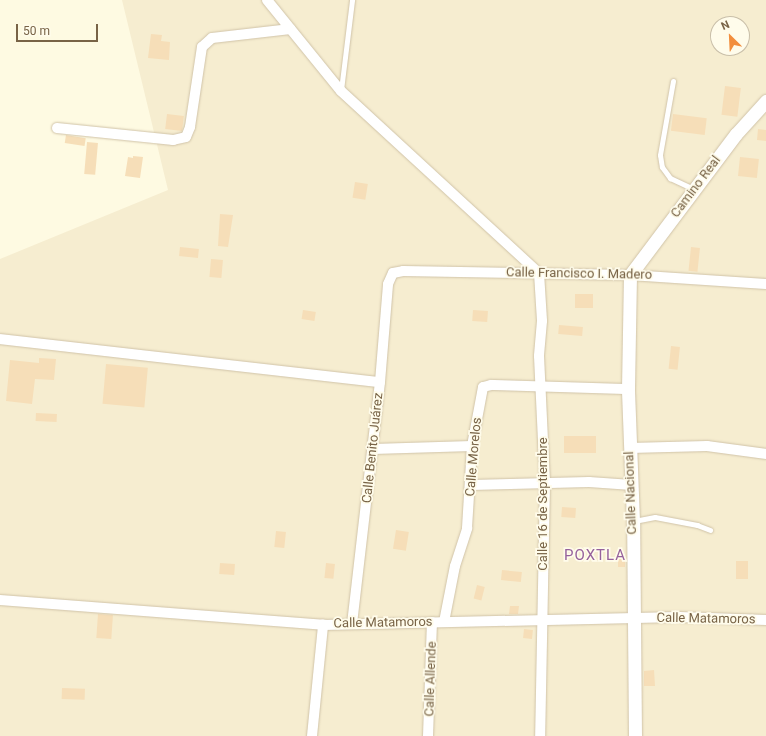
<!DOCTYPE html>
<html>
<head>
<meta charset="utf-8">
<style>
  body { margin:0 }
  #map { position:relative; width:766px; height:736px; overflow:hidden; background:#fefae2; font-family:Roboto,sans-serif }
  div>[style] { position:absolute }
  .residential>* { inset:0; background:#f6edd0 }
  .building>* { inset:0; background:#f6deb8; transform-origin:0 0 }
  .roads { filter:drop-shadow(0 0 1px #d0c3a8) drop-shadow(0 0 1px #d0c3a8) }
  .service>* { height:5px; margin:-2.5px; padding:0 2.5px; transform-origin:2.5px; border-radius:2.5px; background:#fff }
  .minor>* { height:10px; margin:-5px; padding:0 5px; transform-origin:5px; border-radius:5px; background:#fff }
  .tertiary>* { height:13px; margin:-6.5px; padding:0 6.5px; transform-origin:6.5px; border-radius:6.5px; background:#fff }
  span { translate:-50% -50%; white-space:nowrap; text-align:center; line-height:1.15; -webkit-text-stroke:3.5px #fffceb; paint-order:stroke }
  .street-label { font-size:13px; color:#786346 }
  .quarter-label { font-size:15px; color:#96619c; letter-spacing:1px }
  .north { position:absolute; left:710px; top:16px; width:40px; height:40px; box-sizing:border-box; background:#fffceb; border:1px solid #c9bfa9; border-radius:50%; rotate:336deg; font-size:11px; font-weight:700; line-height:16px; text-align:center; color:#786346 }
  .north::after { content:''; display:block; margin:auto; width:14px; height:18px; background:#f28e3d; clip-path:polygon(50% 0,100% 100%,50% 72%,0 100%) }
  .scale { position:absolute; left:16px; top:24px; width:82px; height:18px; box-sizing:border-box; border:2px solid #786346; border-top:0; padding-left:5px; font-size:12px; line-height:14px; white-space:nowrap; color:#786346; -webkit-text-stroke:3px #fffceb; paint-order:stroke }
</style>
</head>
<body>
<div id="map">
  <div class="residential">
    <i style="clip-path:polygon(evenodd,122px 0,766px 0,766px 736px,0 736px,0 259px,168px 190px,122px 0,718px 24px,742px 24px,742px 48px,718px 48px,718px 24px)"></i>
  </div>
  <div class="building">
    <i style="clip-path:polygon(151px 34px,162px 35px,161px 41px,170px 42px,169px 60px,148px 58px)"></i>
    <i style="left:725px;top:86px;width:16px;height:29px;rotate:7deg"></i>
    <i style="left:167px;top:114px;width:17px;height:15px;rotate:7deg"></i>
    <i style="left:673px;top:114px;width:34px;height:17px;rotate:7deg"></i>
    <i style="clip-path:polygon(758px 129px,766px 130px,766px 141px,757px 140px)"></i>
    <i style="left:66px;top:135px;width:20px;height:8px;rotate:9deg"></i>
    <i style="left:87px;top:142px;width:11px;height:32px;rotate:5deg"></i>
    <i style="clip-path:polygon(133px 156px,143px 157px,140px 178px,125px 176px,128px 157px,133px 158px)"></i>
    <i style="left:740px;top:157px;width:19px;height:19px;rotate:6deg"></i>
    <i style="left:355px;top:182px;width:13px;height:16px;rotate:9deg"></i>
    <i style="clip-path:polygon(220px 214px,233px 215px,228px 247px,218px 246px)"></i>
    <i style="left:180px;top:247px;width:19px;height:9px;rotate:6deg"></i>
    <i style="left:691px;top:247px;width:9px;height:24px;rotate:6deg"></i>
    <i style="left:211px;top:259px;width:12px;height:18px;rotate:5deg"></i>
    <i style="left:575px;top:294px;width:18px;height:14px"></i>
    <i style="left:303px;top:310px;width:13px;height:9px;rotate:9deg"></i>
    <i style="left:473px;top:310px;width:15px;height:11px;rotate:4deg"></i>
    <i style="left:559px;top:325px;width:24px;height:9px;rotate:5deg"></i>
    <i style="left:671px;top:346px;width:9px;height:23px;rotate:6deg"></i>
    <i style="clip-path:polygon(39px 358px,56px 359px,54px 380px,35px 379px,32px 404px,6px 401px,10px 360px,39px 363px)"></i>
    <i style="left:106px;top:364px;width:42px;height:40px;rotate:5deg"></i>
    <i style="left:36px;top:413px;width:21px;height:8px;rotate:3deg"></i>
    <i style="left:596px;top:436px;width:17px;height:32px;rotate:90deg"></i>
    <i style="left:562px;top:507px;width:14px;height:10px;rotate:4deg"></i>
    <i style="left:396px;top:530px;width:13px;height:19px;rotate:9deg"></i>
    <i style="left:276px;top:531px;width:10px;height:16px;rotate:6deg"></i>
    <i style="left:618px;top:558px;width:7px;height:9px"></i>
    <i style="left:736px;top:561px;width:12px;height:18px"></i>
    <i style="left:220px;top:563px;width:15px;height:11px;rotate:4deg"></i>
    <i style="left:326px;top:563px;width:9px;height:15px;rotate:6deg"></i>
    <i style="left:502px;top:570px;width:20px;height:10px;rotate:6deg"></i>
    <i style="left:477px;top:585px;width:8px;height:14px;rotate:14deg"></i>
    <i style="clip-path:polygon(510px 606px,519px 606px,518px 614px,509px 614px)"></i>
    <i style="left:98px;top:614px;width:15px;height:24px;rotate:4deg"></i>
    <i style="left:524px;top:629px;width:9px;height:9px;rotate:6deg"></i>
    <i style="clip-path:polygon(654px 670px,655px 686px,644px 686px,644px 671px)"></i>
    <i style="left:62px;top:688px;width:23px;height:11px;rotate:2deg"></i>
  </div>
  <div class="roads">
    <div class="service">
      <i style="left:673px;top:81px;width:75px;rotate:100deg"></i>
      <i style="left:660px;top:155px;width:12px;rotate:81deg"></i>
      <i style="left:662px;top:167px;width:14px;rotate:54deg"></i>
      <i style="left:670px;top:178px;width:26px;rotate:25deg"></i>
      <i style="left:341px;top:90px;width:91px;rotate:-83deg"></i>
      <i style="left:634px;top:521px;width:21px;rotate:-11deg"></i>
      <i style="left:655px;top:517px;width:43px;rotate:10.8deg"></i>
      <i style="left:697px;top:525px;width:14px;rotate:21deg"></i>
    </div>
    <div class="minor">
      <i style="left:267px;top:0;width:117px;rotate:50.9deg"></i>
      <i style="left:341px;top:91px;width:269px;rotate:42.6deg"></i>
      <i style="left:539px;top:273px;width:48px;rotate:86.4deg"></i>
      <i style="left:542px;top:321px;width:35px;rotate:95deg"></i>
      <i style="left:539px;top:356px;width:127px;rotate:87.3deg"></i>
      <i style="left:545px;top:483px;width:253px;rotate:91.1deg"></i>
      <i style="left:57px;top:128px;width:117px;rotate:5.9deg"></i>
      <i style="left:173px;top:140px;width:13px;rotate:-13deg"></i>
      <i style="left:186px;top:137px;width:11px;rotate:-68deg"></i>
      <i style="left:190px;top:127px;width:81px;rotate:-81.5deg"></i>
      <i style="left:202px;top:47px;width:13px;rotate:-42deg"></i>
      <i style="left:212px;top:38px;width:79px;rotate:-6.6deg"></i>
      <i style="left:0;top:339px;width:382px;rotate:6.5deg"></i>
      <i style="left:630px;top:448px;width:77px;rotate:-1.5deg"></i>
      <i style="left:707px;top:446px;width:60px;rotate:7.7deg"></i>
      <i style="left:373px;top:449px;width:99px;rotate:-1.7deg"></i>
      <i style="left:471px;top:485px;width:118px;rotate:-1.5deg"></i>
      <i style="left:589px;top:482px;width:43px;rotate:4deg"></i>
      <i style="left:0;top:600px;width:324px;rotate:4.4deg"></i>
      <i style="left:323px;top:625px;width:356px;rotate:-1.3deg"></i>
      <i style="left:679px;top:617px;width:87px;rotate:2deg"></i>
      <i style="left:444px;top:622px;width:57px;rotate:-78.9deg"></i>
      <i style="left:455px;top:566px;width:40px;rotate:-72deg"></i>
      <i style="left:467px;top:528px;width:82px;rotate:-86.5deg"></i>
      <i style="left:472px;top:446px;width:60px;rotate:-79.4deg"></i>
      <i style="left:483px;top:387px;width:8px;rotate:-14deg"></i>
      <i style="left:491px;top:385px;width:137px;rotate:1.7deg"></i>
      <i style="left:352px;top:624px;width:244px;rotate:-83.4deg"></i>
      <i style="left:380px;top:382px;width:98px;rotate:-85.3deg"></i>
      <i style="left:388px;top:284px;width:12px;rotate:-66deg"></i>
      <i style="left:393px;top:273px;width:10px;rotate:-11deg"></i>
      <i style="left:403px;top:271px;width:227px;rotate:1deg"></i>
      <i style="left:630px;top:275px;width:136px;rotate:3.8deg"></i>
      <i style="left:312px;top:736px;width:112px;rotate:-84.3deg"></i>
      <i style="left:428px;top:736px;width:114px;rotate:-88deg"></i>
    </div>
    <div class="tertiary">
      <i style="left:635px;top:736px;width:215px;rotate:-90.5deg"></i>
      <i style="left:633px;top:521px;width:132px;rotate:-92.2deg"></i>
      <i style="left:628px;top:389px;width:114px;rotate:-89deg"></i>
      <i style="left:630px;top:275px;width:176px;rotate:-53.1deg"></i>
      <i style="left:736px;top:134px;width:45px;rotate:-47.7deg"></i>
    </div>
  </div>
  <div class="street-label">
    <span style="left:696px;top:187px;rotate:-53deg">Camino Real</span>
    <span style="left:579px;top:274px;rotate:1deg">Calle Francisco I. Madero</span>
    <span style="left:373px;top:448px;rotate:-84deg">Calle Benito Juárez</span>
    <span style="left:474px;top:457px;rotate:-85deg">Calle Morelos</span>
    <span style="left:631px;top:493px;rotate:-92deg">Calle Nacional</span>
    <span style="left:543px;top:504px;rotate:-90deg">Calle 16 de Septiembre</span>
    <span style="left:706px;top:619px;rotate:1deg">Calle Matamoros</span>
    <span style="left:383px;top:623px;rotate:-1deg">Calle Matamoros</span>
    <span style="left:431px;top:679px;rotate:-88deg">Calle Allende</span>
  </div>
  <div class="quarter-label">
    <span style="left:595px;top:556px">POXTLA</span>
  </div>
  <div class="north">N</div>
  <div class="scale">50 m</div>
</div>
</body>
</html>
